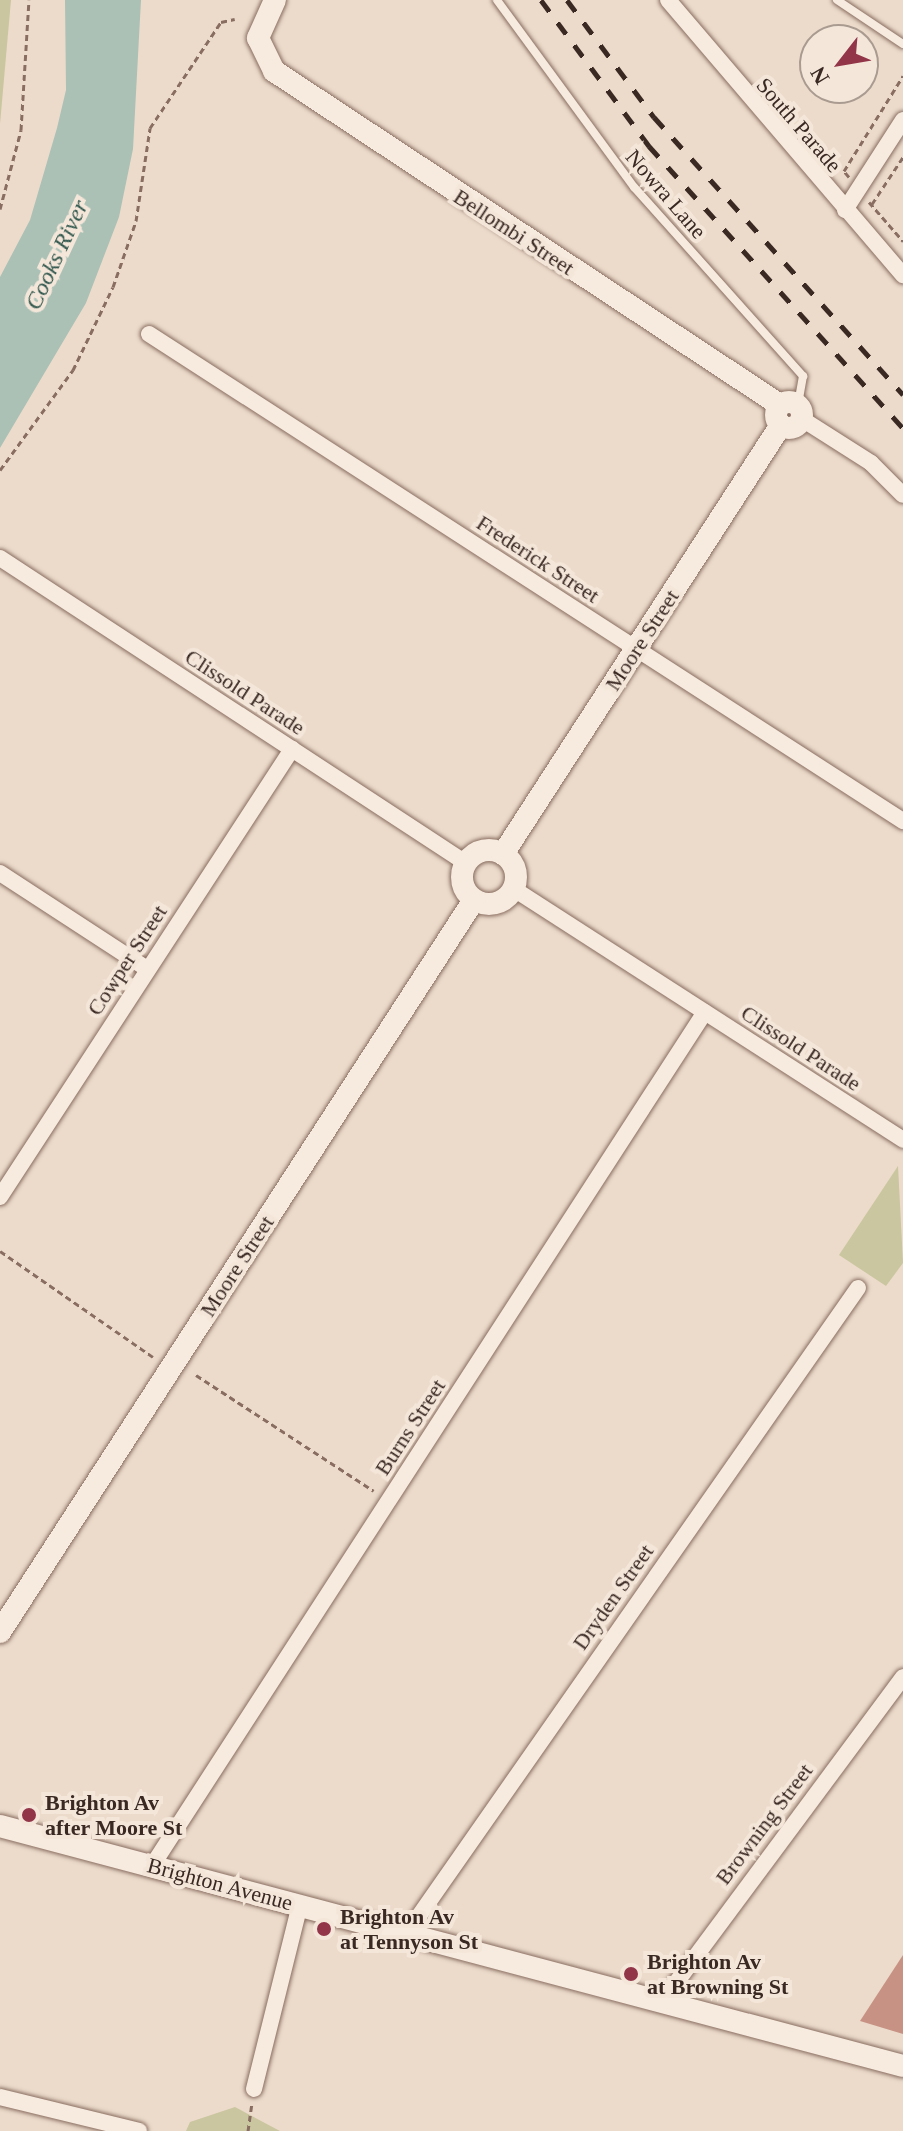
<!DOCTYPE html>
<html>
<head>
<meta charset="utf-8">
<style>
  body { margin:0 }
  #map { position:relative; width:903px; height:2131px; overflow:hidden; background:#ecdbcb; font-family:"Times New Roman",serif }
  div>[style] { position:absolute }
  .green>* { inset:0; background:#cac6a0 }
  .water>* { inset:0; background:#abc1b6 }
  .building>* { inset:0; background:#c79284 }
  .path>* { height:3px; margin-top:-1.5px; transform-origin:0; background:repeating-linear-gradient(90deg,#886d60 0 6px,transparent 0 10px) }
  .roads { filter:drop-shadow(0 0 2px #886d60) drop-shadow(0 0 2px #886d60) }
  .lane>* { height:8px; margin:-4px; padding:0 4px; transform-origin:4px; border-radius:4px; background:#f7eade }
  .street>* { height:16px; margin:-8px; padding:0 8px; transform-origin:8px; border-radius:8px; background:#f7eade }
  .secondary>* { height:22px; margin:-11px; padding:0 11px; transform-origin:11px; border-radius:11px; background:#f7eade }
  .secondary>.ring { margin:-11px; padding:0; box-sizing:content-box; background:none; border:22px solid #f7eade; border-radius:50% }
  .rail>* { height:5px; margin-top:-2.5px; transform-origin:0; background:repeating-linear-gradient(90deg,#3a2923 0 14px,transparent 0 28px) }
  .dots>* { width:22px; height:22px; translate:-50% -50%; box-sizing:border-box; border:4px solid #f4e7da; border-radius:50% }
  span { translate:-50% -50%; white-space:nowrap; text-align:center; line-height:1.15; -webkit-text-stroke:8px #f4e7da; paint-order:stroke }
  .street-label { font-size:22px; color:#3a2923 }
  .poi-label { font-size:22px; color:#3a2923; font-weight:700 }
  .left { translate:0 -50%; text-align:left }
  .water-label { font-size:24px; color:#33584e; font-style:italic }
  .north { position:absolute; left:799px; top:24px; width:80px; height:80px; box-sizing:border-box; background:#f4e7da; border:2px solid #aa9b91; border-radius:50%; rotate:239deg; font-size:22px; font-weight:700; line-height:32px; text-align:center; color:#3a2923 }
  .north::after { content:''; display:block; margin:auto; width:28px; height:36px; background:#933549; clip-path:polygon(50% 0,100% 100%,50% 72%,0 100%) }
</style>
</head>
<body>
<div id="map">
  <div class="green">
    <i style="clip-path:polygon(0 0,11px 0,0 124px)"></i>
    <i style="clip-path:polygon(898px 1166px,903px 1263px,886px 1286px,839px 1255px)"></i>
    <i style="clip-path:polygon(235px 2107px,280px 2131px,186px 2131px,190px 2122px)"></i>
  </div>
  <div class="water">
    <i style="clip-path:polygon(65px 0,141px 0,133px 149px,119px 217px,86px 303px,0 448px,0 277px,30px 220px,57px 128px,66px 90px)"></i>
  </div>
  <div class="building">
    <i style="clip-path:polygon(903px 1955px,903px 2034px,860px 2021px)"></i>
  </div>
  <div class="path">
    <i style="left:849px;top:177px;width:8px;rotate:-130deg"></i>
    <i style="left:844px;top:171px;width:112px;rotate:-58.2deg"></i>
    <i style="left:869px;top:202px;width:52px;rotate:48.9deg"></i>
    <i style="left:872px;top:204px;width:56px;rotate:-56.6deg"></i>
    <i style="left:0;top:209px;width:82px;rotate:-75.1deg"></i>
    <i style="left:21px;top:130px;width:130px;rotate:-86.5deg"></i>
    <i style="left:0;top:470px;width:124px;rotate:-53.9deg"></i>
    <i style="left:73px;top:370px;width:92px;rotate:-64.3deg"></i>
    <i style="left:113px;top:287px;width:70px;rotate:-70.8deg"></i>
    <i style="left:136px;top:221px;width:94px;rotate:-81.4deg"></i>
    <i style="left:150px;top:128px;width:128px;rotate:-56.2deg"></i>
    <i style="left:221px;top:22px;width:14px;rotate:-12deg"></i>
    <i style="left:0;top:1251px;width:186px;rotate:34.7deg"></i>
    <i style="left:196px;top:1375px;width:212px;rotate:33.1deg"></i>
    <i style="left:248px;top:2131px;width:28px;rotate:-82deg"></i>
  </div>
  <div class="roads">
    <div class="lane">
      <i style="left:497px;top:0;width:232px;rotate:53.8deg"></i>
      <i style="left:634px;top:187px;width:254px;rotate:48.2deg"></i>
      <i style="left:803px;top:376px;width:29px;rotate:100deg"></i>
      <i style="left:837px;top:0;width:79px;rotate:33.7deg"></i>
    </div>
    <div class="street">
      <i style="left:668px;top:0;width:362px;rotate:49.5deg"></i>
      <i style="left:845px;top:210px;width:107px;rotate:-57.2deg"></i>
      <i style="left:149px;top:334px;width:898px;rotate:32.86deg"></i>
      <i style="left:802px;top:419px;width:82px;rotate:32.5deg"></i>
      <i style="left:871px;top:463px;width:45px;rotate:45deg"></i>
      <i style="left:0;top:558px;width:557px;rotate:33.21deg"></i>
      <i style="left:0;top:873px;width:176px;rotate:33.1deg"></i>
      <i style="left:514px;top:889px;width:463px;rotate:32.8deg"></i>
      <i style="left:0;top:1197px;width:535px;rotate:-56.9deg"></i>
      <i style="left:152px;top:1866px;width:1017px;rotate:-57.08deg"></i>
      <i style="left:407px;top:1933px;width:787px;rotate:-55.04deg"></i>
      <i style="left:664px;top:1999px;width:401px;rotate:-53.4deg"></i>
      <i style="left:254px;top:2089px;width:190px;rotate:-76deg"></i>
      <i style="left:0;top:2097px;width:143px;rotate:13.7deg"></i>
    </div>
    <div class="secondary">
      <i style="left:275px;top:0;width:42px;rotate:114.1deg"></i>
      <i style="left:258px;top:38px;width:37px;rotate:64deg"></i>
      <i style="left:274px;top:71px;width:606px;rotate:33.43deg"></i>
      <i class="ring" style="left:776px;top:402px;width:4px;height:4px"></i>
      <i class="ring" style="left:462px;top:850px;width:32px;height:32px"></i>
      <i style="left:503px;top:854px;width:511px;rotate:-57.06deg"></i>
      <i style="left:0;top:1632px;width:872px;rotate:-57.08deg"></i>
      <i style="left:0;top:1826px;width:934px;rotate:14.88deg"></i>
    </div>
  </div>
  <div class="rail">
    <i style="left:541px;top:0;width:182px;rotate:53.5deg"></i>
    <i style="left:649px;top:146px;width:380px;rotate:48deg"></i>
    <i style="left:567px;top:0;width:146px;rotate:53.4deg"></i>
    <i style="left:654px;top:117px;width:373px;rotate:48.1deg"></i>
  </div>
  <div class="dots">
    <i style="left:29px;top:1815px;background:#933549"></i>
    <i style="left:324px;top:1929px;background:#933549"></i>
    <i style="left:631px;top:1974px;background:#933549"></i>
  </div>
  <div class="street-label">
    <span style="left:799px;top:125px;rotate:49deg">South Parade</span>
    <span style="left:666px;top:194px;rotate:49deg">Nowra Lane</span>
    <span style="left:514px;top:232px;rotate:33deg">Bellombi Street</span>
    <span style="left:538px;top:559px;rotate:33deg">Frederick Street</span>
    <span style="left:642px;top:640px;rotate:-57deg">Moore Street</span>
    <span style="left:245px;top:692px;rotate:33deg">Clissold Parade</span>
    <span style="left:127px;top:960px;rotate:-57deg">Cowper Street</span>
    <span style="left:801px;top:1048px;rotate:33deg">Clissold Parade</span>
    <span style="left:237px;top:1266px;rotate:-57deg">Moore Street</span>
    <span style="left:410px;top:1427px;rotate:-57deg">Burns Street</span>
    <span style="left:613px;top:1597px;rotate:-55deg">Dryden Street</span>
    <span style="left:764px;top:1824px;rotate:-53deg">Browning Street</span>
    <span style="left:220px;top:1884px;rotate:15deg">Brighton Avenue</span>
  </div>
  <div class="poi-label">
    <span class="left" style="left:45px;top:1815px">Brighton Av<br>after Moore St</span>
    <span class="left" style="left:340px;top:1929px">Brighton Av<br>at Tennyson St</span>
    <span class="left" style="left:647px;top:1974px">Brighton Av<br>at Browning St</span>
  </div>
  <div class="water-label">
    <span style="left:57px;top:255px;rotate:-65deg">Cooks River</span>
  </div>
  <div class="north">N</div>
</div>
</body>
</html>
